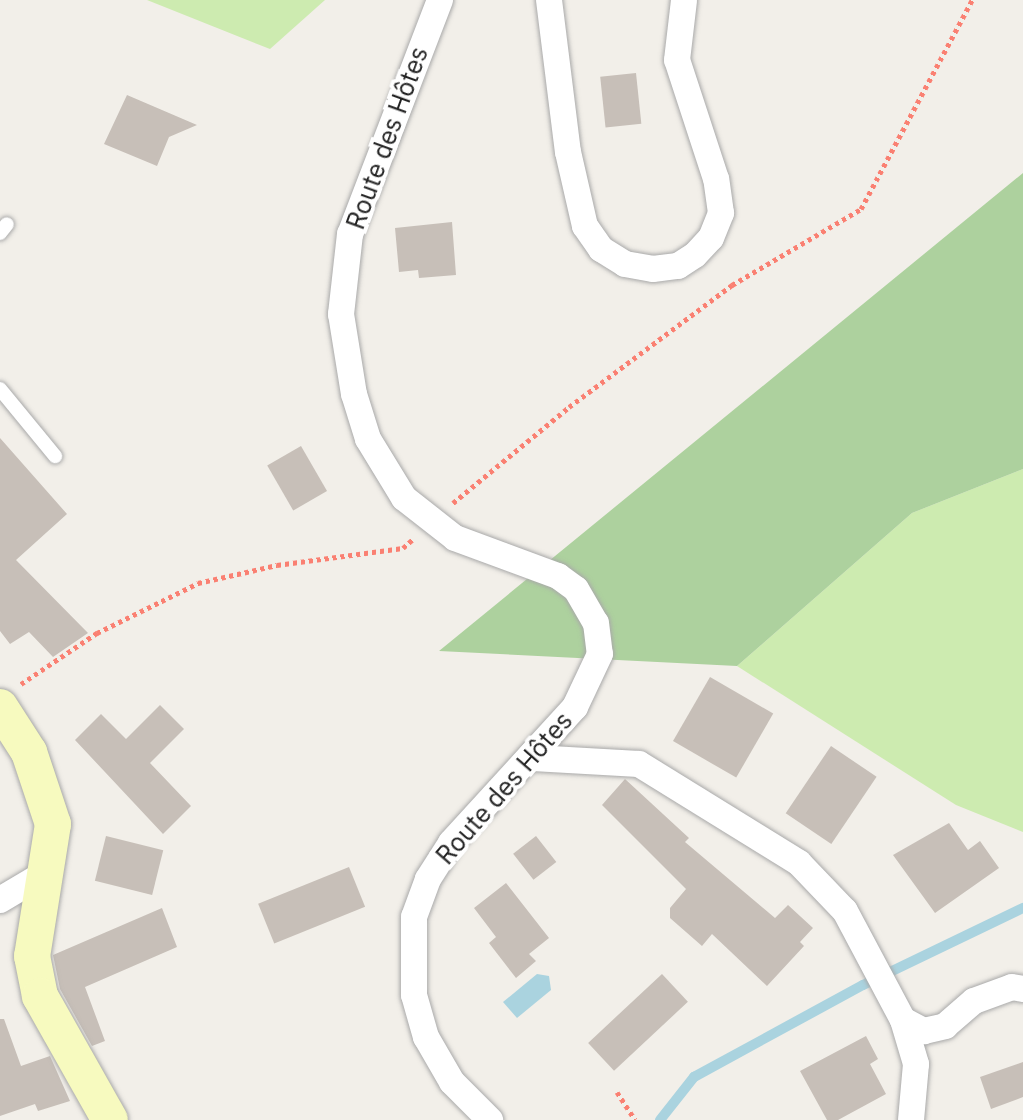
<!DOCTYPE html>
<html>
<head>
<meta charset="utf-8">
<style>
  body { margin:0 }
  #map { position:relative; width:1023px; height:1120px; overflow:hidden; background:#f2efe9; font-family:"IBM Plex Sans",sans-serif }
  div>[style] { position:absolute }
  .grass>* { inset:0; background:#cdebb0 }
  .forest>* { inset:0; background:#add19e }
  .water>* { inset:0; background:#aad3df }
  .stream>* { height:10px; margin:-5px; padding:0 5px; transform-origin:5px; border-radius:5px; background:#aad3df }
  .building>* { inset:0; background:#c7bfb8; transform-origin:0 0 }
  .path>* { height:5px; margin-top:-2.5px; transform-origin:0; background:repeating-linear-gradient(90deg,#fa8072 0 4px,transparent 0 8px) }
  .roads { filter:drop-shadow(0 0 2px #a9a9a9) drop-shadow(0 0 2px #a9a9a9) }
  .lane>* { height:14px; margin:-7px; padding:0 7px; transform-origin:7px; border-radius:7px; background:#fff }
  .street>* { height:26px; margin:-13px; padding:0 13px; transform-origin:13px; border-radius:13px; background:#fff }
  .secondary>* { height:36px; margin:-18px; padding:0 18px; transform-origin:18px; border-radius:18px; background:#f7fabf }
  span { translate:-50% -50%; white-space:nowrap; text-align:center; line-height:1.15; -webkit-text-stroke:8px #fff; paint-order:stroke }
  .street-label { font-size:26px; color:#222 }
</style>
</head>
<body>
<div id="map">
  <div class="grass">
    <i style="clip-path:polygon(147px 0,325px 0,270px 49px)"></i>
    <i style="clip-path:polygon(1023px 469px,1023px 832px,956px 805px,737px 666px,912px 513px)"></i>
  </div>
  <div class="forest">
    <i style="clip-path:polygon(1023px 173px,1023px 469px,912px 513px,737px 666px,439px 651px)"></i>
  </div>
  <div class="water">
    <i style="clip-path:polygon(537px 974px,549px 976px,551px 990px,517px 1018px,503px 1002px)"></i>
  </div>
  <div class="stream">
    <i style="left:660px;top:1120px;width:55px;rotate:-51.7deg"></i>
    <i style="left:694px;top:1077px;width:192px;rotate:-28.6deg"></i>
    <i style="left:863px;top:985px;width:178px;rotate:-25.7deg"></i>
  </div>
  <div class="building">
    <i style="left:636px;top:73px;width:51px;height:36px;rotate:84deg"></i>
    <i style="clip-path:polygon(127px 95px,197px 125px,169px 137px,157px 166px,104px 144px)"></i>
    <i style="clip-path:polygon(452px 222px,456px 275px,419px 278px,418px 270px,399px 272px,395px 228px)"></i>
    <i style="clip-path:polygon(0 438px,67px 514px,16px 560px,88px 633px,53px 657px,29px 632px,10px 644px,0 631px)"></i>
    <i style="left:301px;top:446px;width:52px;height:39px;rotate:60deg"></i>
    <i style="left:710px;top:677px;width:73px;height:74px;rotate:30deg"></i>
    <i style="clip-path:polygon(160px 705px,184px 729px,150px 763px,191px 806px,163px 834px,75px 740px,101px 714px,126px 739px)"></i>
    <i style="left:831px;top:746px;width:55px;height:81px;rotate:34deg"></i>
    <i style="clip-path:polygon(625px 779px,689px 838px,685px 842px,775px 918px,788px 905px,813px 928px,800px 942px,804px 946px,767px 986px,712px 934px,702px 946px,670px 918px,670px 908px,686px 889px,602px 805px)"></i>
    <i style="clip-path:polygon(949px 823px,968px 850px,980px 841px,999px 868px,935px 913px,893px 855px)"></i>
    <i style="left:106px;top:836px;width:59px;height:46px;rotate:14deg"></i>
    <i style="left:536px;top:836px;width:33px;height:29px;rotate:52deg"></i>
    <i style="left:349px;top:867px;width:43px;height:98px;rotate:68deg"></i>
    <i style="clip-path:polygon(506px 883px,549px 938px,529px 954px,536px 961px,516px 978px,489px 943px,496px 937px,474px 908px)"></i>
    <i style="clip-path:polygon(162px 908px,177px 947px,85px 987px,105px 1041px,92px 1046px,60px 989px,53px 955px)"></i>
    <i style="left:662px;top:974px;width:38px;height:101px;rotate:47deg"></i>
    <i style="clip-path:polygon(0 1019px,4px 1019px,21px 1066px,50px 1056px,70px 1101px,38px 1111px,35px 1104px,0 1116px)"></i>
    <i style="clip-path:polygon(866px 1036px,878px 1059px,870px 1064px,886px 1094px,838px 1120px,827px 1120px,800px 1071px)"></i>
    <i style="clip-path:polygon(1023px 1062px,1023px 1097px,991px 1109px,980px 1077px)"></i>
  </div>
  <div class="path">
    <i style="left:453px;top:503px;width:151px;rotate:-39.6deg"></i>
    <i style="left:569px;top:407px;width:204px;rotate:-36.8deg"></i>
    <i style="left:732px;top:285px;width:150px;rotate:-30.5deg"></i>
    <i style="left:861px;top:209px;width:237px;rotate:-62deg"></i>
    <i style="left:21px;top:684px;width:92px;rotate:-33.9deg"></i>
    <i style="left:97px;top:633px;width:113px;rotate:-26.3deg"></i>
    <i style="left:198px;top:583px;width:81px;rotate:-12.8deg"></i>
    <i style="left:277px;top:565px;width:127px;rotate:-7.7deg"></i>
    <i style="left:403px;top:548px;width:13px;rotate:-42deg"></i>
    <i style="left:617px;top:1092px;width:33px;rotate:57deg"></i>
  </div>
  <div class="roads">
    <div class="lane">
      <i style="left:0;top:233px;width:11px;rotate:-52deg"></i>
      <i style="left:0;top:389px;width:87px;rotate:50.6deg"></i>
    </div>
    <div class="street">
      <i style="left:440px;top:0;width:251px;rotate:111deg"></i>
      <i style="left:350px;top:234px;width:81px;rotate:96.4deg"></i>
      <i style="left:341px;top:314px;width:81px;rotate:80.8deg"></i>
      <i style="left:354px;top:394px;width:47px;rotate:72.7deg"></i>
      <i style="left:368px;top:439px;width:69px;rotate:58.6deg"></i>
      <i style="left:404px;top:498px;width:65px;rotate:38.1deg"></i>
      <i style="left:455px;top:538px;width:110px;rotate:20.3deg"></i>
      <i style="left:558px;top:576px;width:22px;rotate:36deg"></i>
      <i style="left:576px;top:589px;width:39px;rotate:60deg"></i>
      <i style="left:596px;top:623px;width:31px;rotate:83deg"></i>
      <i style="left:600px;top:654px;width:59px;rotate:115.3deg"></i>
      <i style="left:575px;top:707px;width:184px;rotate:132.4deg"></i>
      <i style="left:451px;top:843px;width:43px;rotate:122.6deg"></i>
      <i style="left:428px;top:879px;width:40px;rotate:110.2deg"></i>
      <i style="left:414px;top:917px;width:78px;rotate:90deg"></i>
      <i style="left:414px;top:995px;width:44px;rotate:74.1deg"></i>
      <i style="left:426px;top:1037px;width:52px;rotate:60deg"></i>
      <i style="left:452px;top:1082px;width:54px;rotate:45deg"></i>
      <i style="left:549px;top:0;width:153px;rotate:82.9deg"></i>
      <i style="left:568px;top:152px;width:76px;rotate:77.1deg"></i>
      <i style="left:585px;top:226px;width:28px;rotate:55deg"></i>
      <i style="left:601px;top:249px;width:28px;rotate:32deg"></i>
      <i style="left:625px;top:264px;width:28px;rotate:10deg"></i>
      <i style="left:653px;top:269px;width:25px;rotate:-7deg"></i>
      <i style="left:678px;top:266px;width:20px;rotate:-33deg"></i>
      <i style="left:695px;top:255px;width:23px;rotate:-47deg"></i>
      <i style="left:711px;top:238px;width:27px;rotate:-68deg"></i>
      <i style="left:721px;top:213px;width:34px;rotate:-98deg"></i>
      <i style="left:716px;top:179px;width:125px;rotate:-108.1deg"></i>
      <i style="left:677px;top:60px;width:60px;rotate:-83.3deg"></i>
      <i style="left:533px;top:758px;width:106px;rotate:3.2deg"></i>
      <i style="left:639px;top:764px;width:188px;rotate:31.7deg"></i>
      <i style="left:799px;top:863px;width:66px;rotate:46.2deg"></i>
      <i style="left:845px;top:911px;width:123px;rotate:62deg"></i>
      <i style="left:903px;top:1020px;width:46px;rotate:73.5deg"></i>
      <i style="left:916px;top:1064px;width:56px;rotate:95.1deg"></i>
      <i style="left:0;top:900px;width:55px;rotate:-30.8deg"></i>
      <i style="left:903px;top:1020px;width:24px;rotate:28deg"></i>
      <i style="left:924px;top:1031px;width:22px;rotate:-13deg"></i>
      <i style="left:945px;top:1026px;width:38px;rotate:-41deg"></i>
      <i style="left:974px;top:1001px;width:40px;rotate:-20.2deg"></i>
      <i style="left:1012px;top:987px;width:11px;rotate:10deg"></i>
    </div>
    <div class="secondary">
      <i style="left:0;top:707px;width:54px;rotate:57.2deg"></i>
      <i style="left:29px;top:752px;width:76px;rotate:71.6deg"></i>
      <i style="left:53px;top:824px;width:134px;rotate:99deg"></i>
      <i style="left:32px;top:956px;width:41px;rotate:78.7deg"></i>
      <i style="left:40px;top:996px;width:142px;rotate:60.6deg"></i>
    </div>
  </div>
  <div class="street-label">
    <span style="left:387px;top:138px;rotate:-70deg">Route des Hôtes</span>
    <span style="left:504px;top:788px;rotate:-49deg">Route des Hôtes</span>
  </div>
</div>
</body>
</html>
